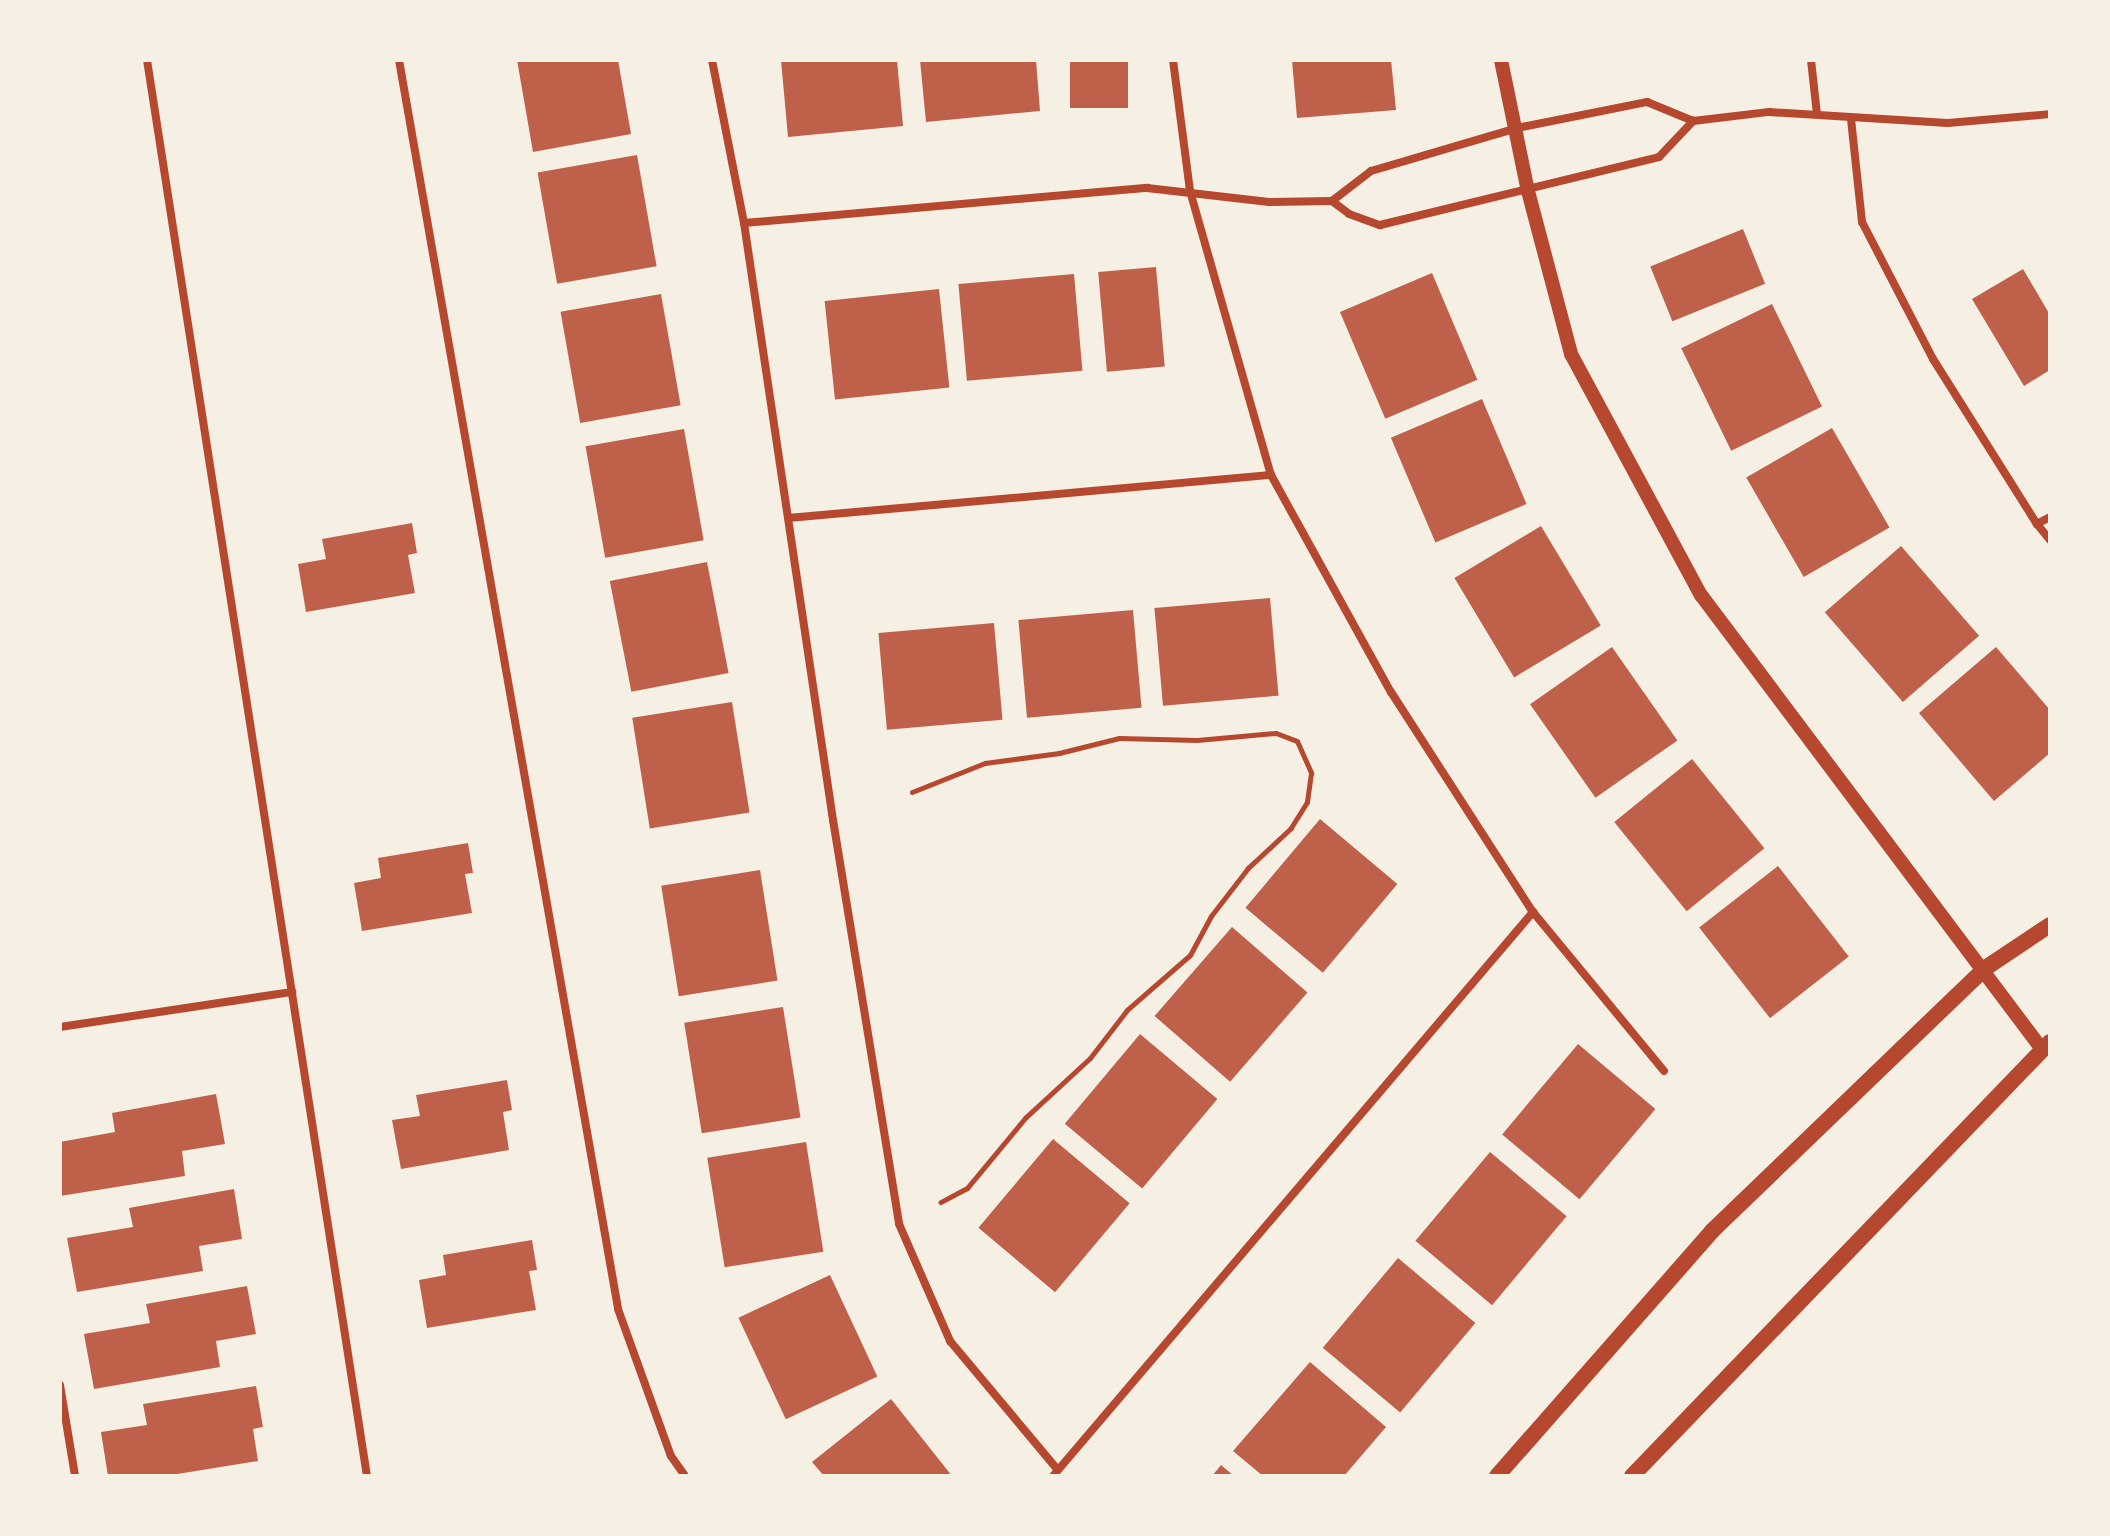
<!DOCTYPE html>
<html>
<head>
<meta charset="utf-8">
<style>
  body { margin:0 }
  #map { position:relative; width:2110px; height:1536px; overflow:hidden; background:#f6efe4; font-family:Barlow,sans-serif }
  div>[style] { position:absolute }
  .building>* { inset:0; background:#bf614a; transform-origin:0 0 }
  .path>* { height:5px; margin:-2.5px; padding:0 2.5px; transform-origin:2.5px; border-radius:2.5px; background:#b5482f }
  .minor>* { height:8px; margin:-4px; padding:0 4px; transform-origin:4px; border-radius:4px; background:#b5482f }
  .tertiary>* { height:14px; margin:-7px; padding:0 7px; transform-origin:7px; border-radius:7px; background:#b5482f }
  .secondary>* { height:16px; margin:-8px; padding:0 8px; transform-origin:8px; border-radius:8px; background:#b5482f }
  span { translate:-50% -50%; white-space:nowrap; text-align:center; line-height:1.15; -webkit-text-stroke:6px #f6efe4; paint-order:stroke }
  .frame { position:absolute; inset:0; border:62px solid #f6efe4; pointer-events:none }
</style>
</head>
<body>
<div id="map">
  <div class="building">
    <i style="clip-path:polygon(517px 60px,618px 60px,631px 134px,533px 152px)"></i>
    <i style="clip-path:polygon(781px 60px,897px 60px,903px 126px,788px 137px)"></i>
    <i style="clip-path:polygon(920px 60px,1036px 60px,1040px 111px,926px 122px)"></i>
    <i style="left:1070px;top:60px;width:58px;height:48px"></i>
    <i style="clip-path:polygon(1292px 60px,1391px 60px,1396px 110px,1297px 118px)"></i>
    <i style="left:637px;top:155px;width:113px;height:101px;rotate:80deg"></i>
    <i style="left:1743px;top:229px;width:59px;height:100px;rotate:68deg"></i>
    <i style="left:1156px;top:267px;width:100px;height:58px;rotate:85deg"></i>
    <i style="clip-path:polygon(2023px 269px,2050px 315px,2050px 370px,2024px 386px,1972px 299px)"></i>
    <i style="left:1432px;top:273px;width:116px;height:100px;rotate:67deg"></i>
    <i style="left:1074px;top:274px;width:97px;height:116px;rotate:85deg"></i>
    <i style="left:939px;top:289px;width:99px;height:115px;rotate:84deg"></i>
    <i style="left:661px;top:294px;width:113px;height:102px;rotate:80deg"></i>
    <i style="left:1772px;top:304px;width:114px;height:101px;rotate:64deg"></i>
    <i style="left:1482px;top:399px;width:114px;height:99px;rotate:67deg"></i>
    <i style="left:1832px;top:428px;width:115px;height:99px;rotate:60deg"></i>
    <i style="left:684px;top:429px;width:113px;height:100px;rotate:80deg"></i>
    <i style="clip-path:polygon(412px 523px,417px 553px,408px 555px,415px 593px,306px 612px,298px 564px,326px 559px,322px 539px)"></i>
    <i style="left:1541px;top:526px;width:116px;height:101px;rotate:59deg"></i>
    <i style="left:1901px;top:546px;width:119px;height:101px;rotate:49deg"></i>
    <i style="left:707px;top:562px;width:113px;height:99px;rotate:79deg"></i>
    <i style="left:1270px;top:598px;width:98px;height:116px;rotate:85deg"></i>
    <i style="left:1133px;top:610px;width:98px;height:115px;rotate:85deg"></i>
    <i style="left:994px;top:623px;width:97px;height:116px;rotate:85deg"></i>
    <i style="left:1612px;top:647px;width:114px;height:100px;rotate:55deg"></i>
    <i style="clip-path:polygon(1996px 647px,2050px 710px,2050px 753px,1994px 801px,1919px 713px)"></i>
    <i style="left:732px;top:702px;width:112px;height:101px;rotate:81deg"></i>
    <i style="left:1692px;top:759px;width:115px;height:100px;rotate:51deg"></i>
    <i style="left:1320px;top:819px;width:101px;height:116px;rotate:40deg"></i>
    <i style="clip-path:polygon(468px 843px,473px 873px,465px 874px,472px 913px,362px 931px,354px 883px,381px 878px,378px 858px)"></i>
    <i style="left:1778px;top:866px;width:115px;height:100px;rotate:52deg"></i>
    <i style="left:760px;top:870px;width:112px;height:100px;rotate:81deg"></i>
    <i style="left:1232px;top:927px;width:100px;height:118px;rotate:41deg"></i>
    <i style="left:783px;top:1007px;width:112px;height:100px;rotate:81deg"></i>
    <i style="left:1140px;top:1034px;width:101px;height:117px;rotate:40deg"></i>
    <i style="left:1578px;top:1044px;width:101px;height:118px;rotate:40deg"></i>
    <i style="clip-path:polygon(507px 1080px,512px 1110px,503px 1112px,509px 1150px,401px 1169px,392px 1120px,420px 1116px,416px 1095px)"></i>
    <i style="clip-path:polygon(216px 1094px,225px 1144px,182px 1151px,185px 1176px,60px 1196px,60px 1142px,115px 1132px,112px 1113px)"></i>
    <i style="left:1053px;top:1139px;width:100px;height:116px;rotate:40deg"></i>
    <i style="left:806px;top:1142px;width:111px;height:100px;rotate:81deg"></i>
    <i style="left:1490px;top:1152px;width:100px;height:116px;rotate:40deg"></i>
    <i style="clip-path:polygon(234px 1189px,242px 1239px,199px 1246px,203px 1271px,77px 1292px,67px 1238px,133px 1227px,129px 1208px)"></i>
    <i style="clip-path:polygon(532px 1240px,537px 1270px,529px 1271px,536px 1310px,427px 1328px,419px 1280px,446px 1275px,443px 1255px)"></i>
    <i style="left:1398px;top:1258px;width:101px;height:117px;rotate:40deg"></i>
    <i style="left:830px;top:1275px;width:112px;height:101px;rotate:65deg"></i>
    <i style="clip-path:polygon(247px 1286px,256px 1334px,216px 1341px,220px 1367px,94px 1389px,84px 1334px,150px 1323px,146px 1304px)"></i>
    <i style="clip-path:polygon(1310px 1362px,1386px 1427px,1344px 1476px,1263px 1476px,1233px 1451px)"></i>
    <i style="clip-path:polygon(256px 1386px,263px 1427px,253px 1429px,258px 1461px,165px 1476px,108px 1476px,101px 1432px,147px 1425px,143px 1404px)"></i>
    <i style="clip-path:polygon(891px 1399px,952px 1476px,824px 1476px,812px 1462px)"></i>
    <i style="clip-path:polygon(1221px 1465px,1234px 1476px,1212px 1476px)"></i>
  </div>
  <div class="path">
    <i style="left:912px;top:792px;width:79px;rotate:-21.7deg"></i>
    <i style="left:985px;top:763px;width:75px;rotate:-7.7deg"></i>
    <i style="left:1059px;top:753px;width:62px;rotate:-14deg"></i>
    <i style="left:1119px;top:738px;width:78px;rotate:1.5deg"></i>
    <i style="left:1197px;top:740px;width:79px;rotate:-5.1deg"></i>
    <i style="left:1276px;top:733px;width:22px;rotate:21deg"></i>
    <i style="left:1297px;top:741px;width:35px;rotate:66deg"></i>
    <i style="left:1311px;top:773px;width:29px;rotate:98deg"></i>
    <i style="left:1307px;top:802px;width:31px;rotate:122deg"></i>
    <i style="left:1291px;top:828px;width:59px;rotate:137.1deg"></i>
    <i style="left:1248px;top:868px;width:61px;rotate:127.6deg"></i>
    <i style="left:1211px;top:916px;width:44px;rotate:118.3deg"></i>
    <i style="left:1190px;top:955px;width:84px;rotate:138.9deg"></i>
    <i style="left:1127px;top:1010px;width:61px;rotate:127.6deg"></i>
    <i style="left:1090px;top:1058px;width:88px;rotate:137.3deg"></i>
    <i style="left:1025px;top:1118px;width:91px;rotate:129.6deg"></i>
    <i style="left:967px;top:1188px;width:30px;rotate:152deg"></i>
  </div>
  <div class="minor">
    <i style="left:147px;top:60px;width:1433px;rotate:81.17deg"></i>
    <i style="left:399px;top:60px;width:1268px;rotate:80.05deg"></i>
    <i style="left:618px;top:1309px;width:156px;rotate:70.2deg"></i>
    <i style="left:671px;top:1456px;width:24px;rotate:55deg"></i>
    <i style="left:712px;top:60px;width:166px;rotate:78.9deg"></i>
    <i style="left:744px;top:223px;width:604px;rotate:81.52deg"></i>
    <i style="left:833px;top:820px;width:409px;rotate:80.7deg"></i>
    <i style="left:899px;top:1224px;width:128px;rotate:66.4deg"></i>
    <i style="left:950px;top:1341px;width:168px;rotate:50.1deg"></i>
    <i style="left:1173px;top:60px;width:132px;rotate:82.6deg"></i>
    <i style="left:1190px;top:191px;width:295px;rotate:74.1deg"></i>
    <i style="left:1271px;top:475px;width:248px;rotate:61.1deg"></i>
    <i style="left:1391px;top:692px;width:262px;rotate:57.2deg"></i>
    <i style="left:1533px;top:912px;width:206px;rotate:50.5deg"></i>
    <i style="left:1811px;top:60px;width:54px;rotate:83.7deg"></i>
    <i style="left:1851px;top:119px;width:104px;rotate:83.9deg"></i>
    <i style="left:1862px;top:222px;width:154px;rotate:62.6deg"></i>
    <i style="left:1933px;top:359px;width:195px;rotate:57.8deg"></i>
    <i style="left:1332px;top:201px;width:49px;rotate:-37.6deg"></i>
    <i style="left:1371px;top:171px;width:152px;rotate:-16.4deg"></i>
    <i style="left:1517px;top:128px;width:133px;rotate:-11.3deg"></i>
    <i style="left:1647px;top:102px;width:50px;rotate:22.4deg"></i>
    <i style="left:1693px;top:121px;width:77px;rotate:-6.8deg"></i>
    <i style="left:1769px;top:112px;width:179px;rotate:3.5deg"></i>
    <i style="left:1948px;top:123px;width:102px;rotate:-5deg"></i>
    <i style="left:744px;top:223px;width:405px;rotate:-5deg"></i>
    <i style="left:1147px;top:188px;width:123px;rotate:6.5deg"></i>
    <i style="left:1269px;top:202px;width:63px;rotate:-0.9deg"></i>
    <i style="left:1332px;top:201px;width:21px;rotate:37deg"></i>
    <i style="left:1349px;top:214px;width:33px;rotate:20deg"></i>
    <i style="left:1380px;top:225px;width:287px;rotate:-13.7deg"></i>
    <i style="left:1659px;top:157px;width:50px;rotate:-46.6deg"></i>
    <i style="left:2050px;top:517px;width:15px;rotate:152deg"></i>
    <i style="left:2037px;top:524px;width:21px;rotate:51deg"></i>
    <i style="left:788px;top:518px;width:485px;rotate:-5.1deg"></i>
    <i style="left:60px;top:1027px;width:235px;rotate:-8.6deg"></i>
    <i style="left:60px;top:1385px;width:92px;rotate:80.6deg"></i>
    <i style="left:1053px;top:1476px;width:741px;rotate:-49.6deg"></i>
  </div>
  <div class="tertiary">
    <i style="left:1501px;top:60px;width:134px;rotate:78.4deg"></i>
    <i style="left:1528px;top:191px;width:169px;rotate:75.2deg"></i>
    <i style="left:1571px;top:354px;width:274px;rotate:61.7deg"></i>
    <i style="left:1701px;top:595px;width:566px;rotate:53.11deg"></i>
  </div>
  <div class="secondary">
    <i style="left:1497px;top:1476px;width:326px;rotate:-48.7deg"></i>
    <i style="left:1712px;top:1231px;width:378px;rotate:-43.9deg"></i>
    <i style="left:1984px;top:969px;width:79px;rotate:-33.7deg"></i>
    <i style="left:1632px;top:1476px;width:603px;rotate:-46.08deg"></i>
  </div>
  <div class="frame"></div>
</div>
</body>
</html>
